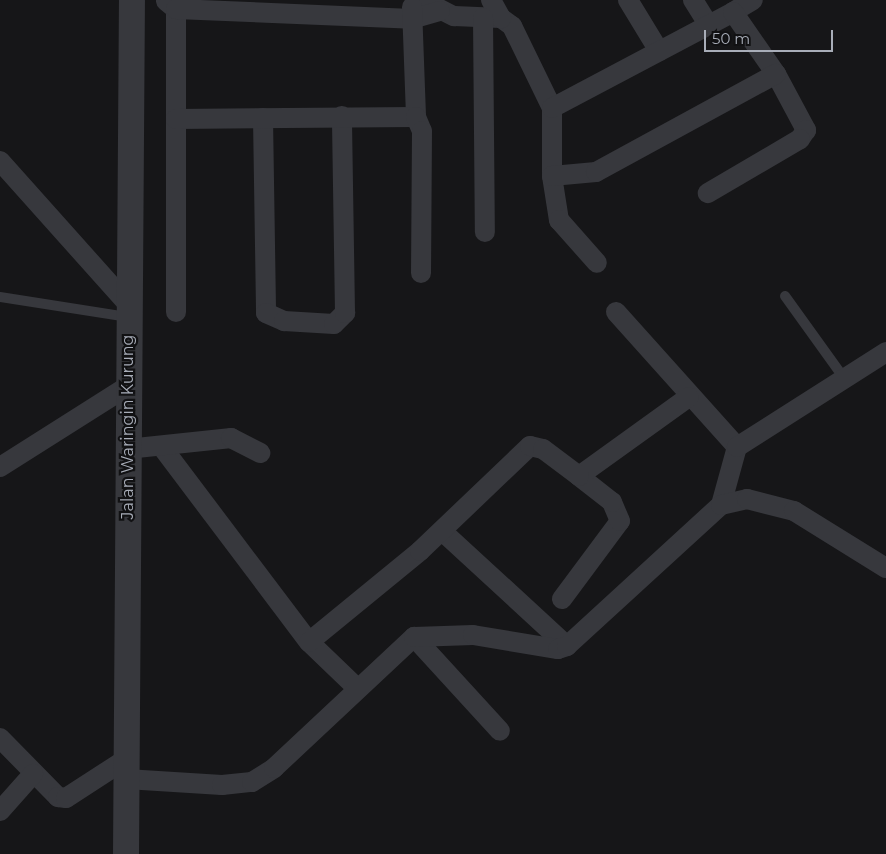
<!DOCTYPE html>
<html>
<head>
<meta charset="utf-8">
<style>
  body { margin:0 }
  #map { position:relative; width:886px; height:854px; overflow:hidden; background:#161618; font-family:Montserrat,sans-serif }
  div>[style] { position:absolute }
  .service>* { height:10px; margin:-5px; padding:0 5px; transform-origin:5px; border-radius:5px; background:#37383d }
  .minor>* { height:20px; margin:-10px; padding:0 10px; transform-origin:10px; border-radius:10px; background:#37383d }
  .tertiary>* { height:26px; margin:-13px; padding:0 13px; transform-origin:13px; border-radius:13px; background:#37383d }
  span { translate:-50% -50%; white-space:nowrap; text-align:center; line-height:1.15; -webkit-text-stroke:4.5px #111113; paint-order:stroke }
  .street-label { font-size:16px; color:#a8adb8 }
  .scale { position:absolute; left:704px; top:30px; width:129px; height:22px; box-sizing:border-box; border:2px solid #a8adb8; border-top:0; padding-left:6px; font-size:15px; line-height:18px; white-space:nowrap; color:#a8adb8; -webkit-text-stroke:4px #111113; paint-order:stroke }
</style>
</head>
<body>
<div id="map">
  <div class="service">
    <i style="left:785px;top:296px;width:101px;rotate:54.3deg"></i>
    <i style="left:0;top:297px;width:130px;rotate:8.9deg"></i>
  </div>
  <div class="minor">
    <i style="left:176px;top:0;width:312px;rotate:90deg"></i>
    <i style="left:422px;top:0;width:36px;rotate:27deg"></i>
    <i style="left:454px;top:16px;width:47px;rotate:2.4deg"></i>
    <i style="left:501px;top:18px;width:14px;rotate:36deg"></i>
    <i style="left:512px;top:26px;width:91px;rotate:64deg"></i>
    <i style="left:552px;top:108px;width:68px;rotate:90deg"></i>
    <i style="left:552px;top:176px;width:45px;rotate:81deg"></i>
    <i style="left:559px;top:220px;width:57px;rotate:48.5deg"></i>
    <i style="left:491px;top:0;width:21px;rotate:61deg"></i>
    <i style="left:628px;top:0;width:60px;rotate:58.7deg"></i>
    <i style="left:693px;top:0;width:28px;rotate:58deg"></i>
    <i style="left:166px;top:1px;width:13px;rotate:39deg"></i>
    <i style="left:176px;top:9px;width:236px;rotate:2.4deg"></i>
    <i style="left:412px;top:19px;width:29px;rotate:-16deg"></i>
    <i style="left:412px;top:7px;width:110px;rotate:87.9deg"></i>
    <i style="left:733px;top:12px;width:23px;rotate:-31deg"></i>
    <i style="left:483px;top:18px;width:214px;rotate:89.5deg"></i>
    <i style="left:552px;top:108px;width:205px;rotate:-27.9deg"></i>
    <i style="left:733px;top:12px;width:75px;rotate:55.3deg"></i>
    <i style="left:776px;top:74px;width:64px;rotate:61.8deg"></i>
    <i style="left:806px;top:130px;width:11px;rotate:124deg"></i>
    <i style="left:800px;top:139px;width:107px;rotate:149.6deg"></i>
    <i style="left:263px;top:118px;width:195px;rotate:89.1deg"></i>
    <i style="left:266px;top:313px;width:20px;rotate:24deg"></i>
    <i style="left:284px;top:321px;width:50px;rotate:3.4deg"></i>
    <i style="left:334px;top:324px;width:16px;rotate:-45deg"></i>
    <i style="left:345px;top:313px;width:197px;rotate:-90.9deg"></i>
    <i style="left:176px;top:119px;width:240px;rotate:-0.5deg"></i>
    <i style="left:416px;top:117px;width:15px;rotate:67deg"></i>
    <i style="left:422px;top:131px;width:142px;rotate:90.4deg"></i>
    <i style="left:0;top:161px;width:192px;rotate:48.2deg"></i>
    <i style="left:552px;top:176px;width:44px;rotate:-5.2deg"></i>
    <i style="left:596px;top:172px;width:205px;rotate:-28.6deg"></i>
    <i style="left:616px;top:312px;width:181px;rotate:48.1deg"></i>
    <i style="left:162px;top:447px;width:244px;rotate:53deg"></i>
    <i style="left:127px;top:449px;width:105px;rotate:-6deg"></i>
    <i style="left:231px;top:438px;width:33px;rotate:27deg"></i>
    <i style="left:0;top:467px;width:151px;rotate:-32.3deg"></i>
    <i style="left:721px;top:505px;width:60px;rotate:-74.6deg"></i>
    <i style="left:737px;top:447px;width:177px;rotate:-32.5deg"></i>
    <i style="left:442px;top:531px;width:170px;rotate:42.6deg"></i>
    <i style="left:562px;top:599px;width:97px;rotate:-53.4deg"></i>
    <i style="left:620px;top:521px;width:21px;rotate:-113deg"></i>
    <i style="left:612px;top:502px;width:42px;rotate:-141.8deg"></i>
    <i style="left:579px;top:476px;width:135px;rotate:-35.7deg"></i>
    <i style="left:414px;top:637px;width:127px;rotate:47.5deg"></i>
    <i style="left:357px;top:688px;width:66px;rotate:-136.2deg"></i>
    <i style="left:309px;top:642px;width:144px;rotate:-39.3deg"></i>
    <i style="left:420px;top:551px;width:152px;rotate:-43.7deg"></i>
    <i style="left:530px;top:446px;width:13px;rotate:13deg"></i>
    <i style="left:543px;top:449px;width:45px;rotate:36.9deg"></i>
    <i style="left:0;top:738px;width:83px;rotate:45.5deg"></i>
    <i style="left:58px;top:797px;width:8px;rotate:7deg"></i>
    <i style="left:66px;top:798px;width:72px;rotate:-33deg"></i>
    <i style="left:126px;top:779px;width:96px;rotate:3.6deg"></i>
    <i style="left:222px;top:785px;width:30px;rotate:-6deg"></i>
    <i style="left:252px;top:782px;width:26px;rotate:-32deg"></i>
    <i style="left:274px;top:768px;width:192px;rotate:-43.1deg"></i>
    <i style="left:414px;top:637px;width:59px;rotate:-1.9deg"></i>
    <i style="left:473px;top:635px;width:86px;rotate:9.4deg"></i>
    <i style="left:558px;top:649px;width:9px;rotate:-18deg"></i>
    <i style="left:567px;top:646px;width:209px;rotate:-42.5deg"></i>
    <i style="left:721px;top:505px;width:27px;rotate:-13deg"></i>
    <i style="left:747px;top:499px;width:49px;rotate:14.3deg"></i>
    <i style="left:794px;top:511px;width:108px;rotate:31.8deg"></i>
    <i style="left:0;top:811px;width:50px;rotate:-48.3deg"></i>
  </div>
  <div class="tertiary">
    <i style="left:126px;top:854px;width:854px;rotate:-89.6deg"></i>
  </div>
  <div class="street-label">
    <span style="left:128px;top:427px;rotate:-90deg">Jalan Waringin Kurung</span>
  </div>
  <div class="scale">50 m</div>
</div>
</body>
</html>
